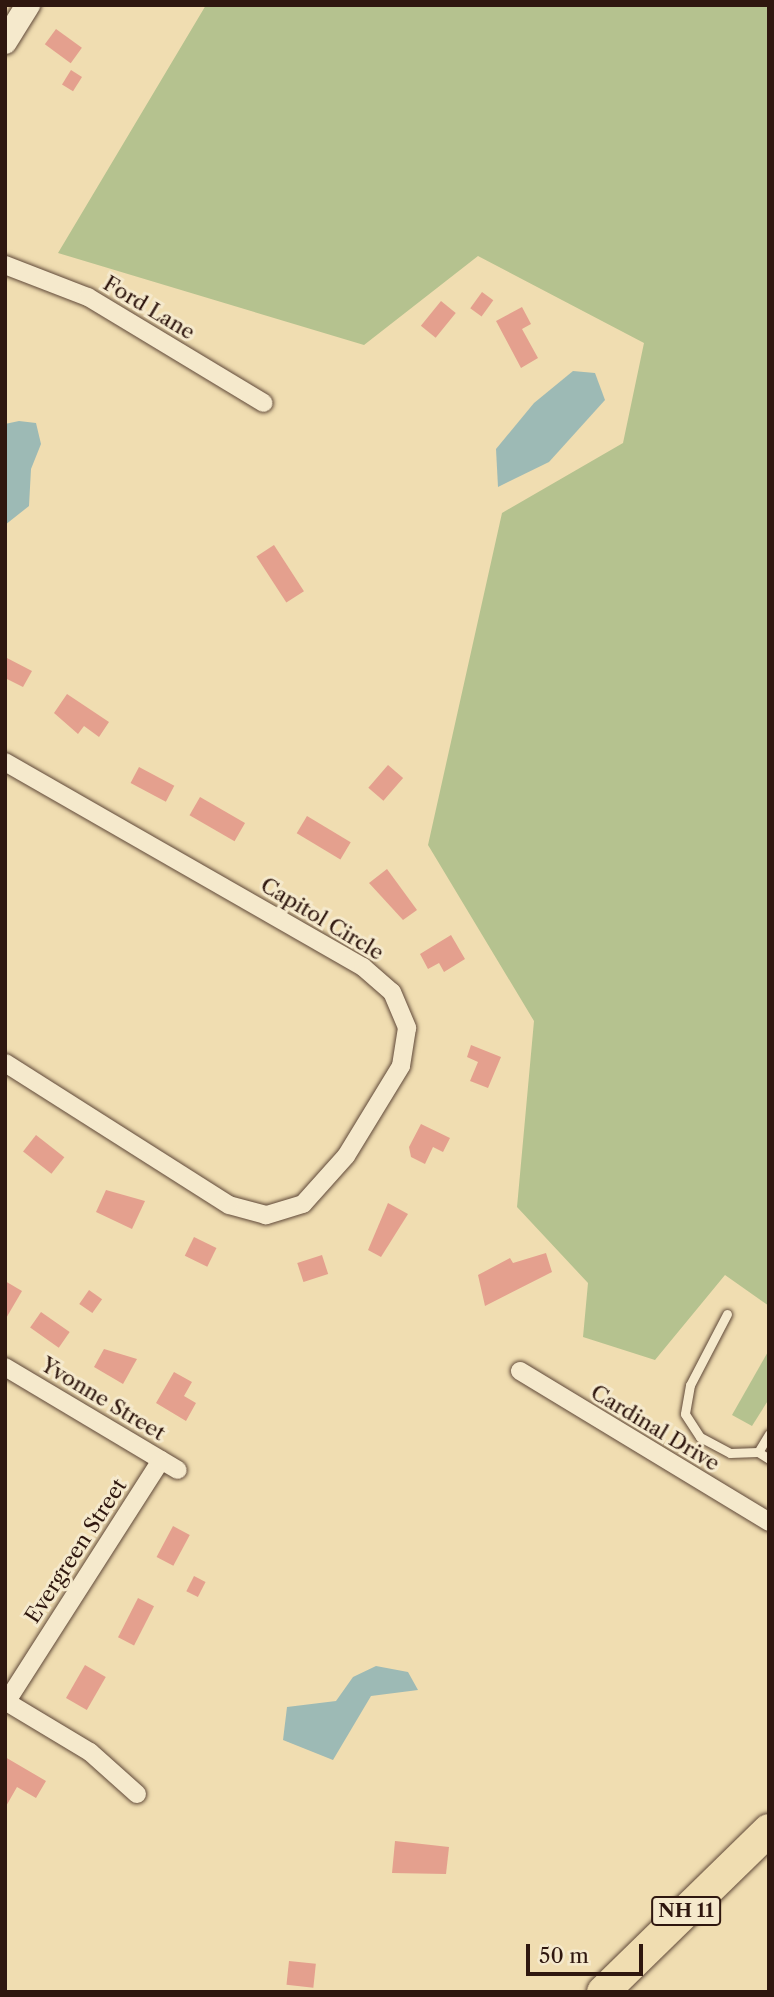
<!DOCTYPE html>
<html>
<head>
<meta charset="utf-8">
<style>
  body { margin:0 }
  #map { position:relative; width:774px; height:1997px; overflow:hidden; background:#f0ddb1; font-family:"Libre Caslon Text",serif }
  div>[style] { position:absolute }
  .green>* { inset:0; background:#b5c28f }
  .water>* { inset:0; background:#9dbab5 }
  .building>* { inset:0; background:#e4a08e; transform-origin:0 0 }
  .roads { filter:drop-shadow(0 0 2px #5f4838) drop-shadow(0 0 2px #5f4838) }
  .lane>* { height:9px; margin:-4.5px; padding:0 4.5px; transform-origin:4.5px; border-radius:4.5px; background:#f5e9cc }
  .street>* { height:18px; margin:-9px; padding:0 9px; transform-origin:9px; border-radius:9px; background:#f5e9cc }
  .secondary>* { height:24px; margin:-12px; padding:0 12px; transform-origin:12px; border-radius:12px; background:#f5e9cc }
  .highway>* { height:32px; margin:-16px; padding:0 16px; transform-origin:16px; border-radius:16px; background:#f0ddb1 }
  span { translate:-50% -50%; white-space:nowrap; text-align:center; line-height:1.15; -webkit-text-stroke:6px #f5e9cc; paint-order:stroke }
  .shield-label span { padding:2px 5px; background:#f5e9cc; border:2px solid; border-radius:5px; -webkit-text-stroke-width:0 }
  .shield-label { font-size:19px; color:#2f170f; font-weight:700 }
  .street-label { font-size:21px; color:#2f170f }
  .frame { position:absolute; inset:0; border:7px solid #2f170f; pointer-events:none }
  .scale { position:absolute; left:526px; top:1944px; width:117px; height:32px; box-sizing:border-box; border:4px solid #2f170f; border-top:0; padding-left:9px; font-size:21px; line-height:24px; white-space:nowrap; color:#2f170f; -webkit-text-stroke:5px #f5e9cc; paint-order:stroke }
</style>
</head>
<body>
<div id="map">
  <div class="green">
    <i style="clip-path:polygon(206px 5px,769px 5px,769px 1306px,725px 1275px,655px 1360px,583px 1337px,588px 1283px,517px 1207px,534px 1021px,428px 845px,502px 513px,623px 443px,644px 343px,478px 256px,364px 345px,58px 253px)"></i>
    <i style="clip-path:polygon(769px 1350px,769px 1399px,752px 1426px,732px 1415px)"></i>
  </div>
  <div class="water">
    <i style="clip-path:polygon(573px 371px,595px 373px,605px 400px,549px 462px,498px 487px,496px 449px,534px 403px)"></i>
    <i style="clip-path:polygon(19px 421px,36px 423px,41px 444px,31px 469px,29px 506px,5px 525px,5px 424px)"></i>
    <i style="clip-path:polygon(376px 1666px,408px 1672px,418px 1690px,371px 1696px,333px 1760px,283px 1740px,287px 1707px,336px 1701px,353px 1677px)"></i>
  </div>
  <div class="building">
    <i style="left:56px;top:29px;width:32px;height:19px;rotate:36deg"></i>
    <i style="left:71px;top:70px;width:13px;height:17px;rotate:32deg"></i>
    <i style="left:482px;top:292px;width:14px;height:20px;rotate:36deg"></i>
    <i style="left:441px;top:301px;width:19px;height:32px;rotate:39deg"></i>
    <i style="clip-path:polygon(522px 307px,531px 324px,522px 329px,538px 358px,521px 368px,496px 321px)"></i>
    <i style="left:274px;top:545px;width:55px;height:21px;rotate:57deg"></i>
    <i style="clip-path:polygon(5px 657px,32px 671px,23px 687px,5px 678px)"></i>
    <i style="clip-path:polygon(67px 694px,109px 722px,99px 737px,84px 726px,78px 734px,54px 713px)"></i>
    <i style="left:388px;top:765px;width:20px;height:30px;rotate:41deg"></i>
    <i style="left:139px;top:767px;width:40px;height:18px;rotate:28deg"></i>
    <i style="left:200px;top:797px;width:52px;height:21px;rotate:30deg"></i>
    <i style="left:307px;top:816px;width:51px;height:20px;rotate:31deg"></i>
    <i style="clip-path:polygon(387px 869px,417px 910px,403px 920px,369px 883px)"></i>
    <i style="clip-path:polygon(451px 935px,465px 959px,444px 972px,439px 963px,428px 969px,420px 954px)"></i>
    <i style="clip-path:polygon(471px 1045px,501px 1057px,488px 1088px,470px 1081px,478px 1062px,467px 1057px)"></i>
    <i style="clip-path:polygon(421px 1124px,450px 1138px,443px 1152px,433px 1147px,425px 1164px,411px 1157px,409px 1147px)"></i>
    <i style="left:36px;top:1135px;width:36px;height:21px;rotate:38deg"></i>
    <i style="clip-path:polygon(106px 1190px,145px 1201px,132px 1229px,96px 1212px)"></i>
    <i style="clip-path:polygon(388px 1203px,408px 1214px,381px 1257px,368px 1250px)"></i>
    <i style="left:194px;top:1237px;width:25px;height:21px;rotate:26deg"></i>
    <i style="clip-path:polygon(546px 1253px,552px 1272px,485px 1306px,478px 1275px,510px 1258px,513px 1263px)"></i>
    <i style="left:322px;top:1255px;width:20px;height:26px;rotate:72deg"></i>
    <i style="clip-path:polygon(5px 1281px,22px 1291px,5px 1320px)"></i>
    <i style="left:89px;top:1290px;width:16px;height:17px;rotate:35deg"></i>
    <i style="left:41px;top:1312px;width:35px;height:19px;rotate:35deg"></i>
    <i style="clip-path:polygon(104px 1349px,137px 1359px,123px 1384px,94px 1367px)"></i>
    <i style="clip-path:polygon(174px 1372px,192px 1382px,184px 1396px,196px 1403px,186px 1421px,156px 1403px)"></i>
    <i style="left:173px;top:1526px;width:19px;height:35px;rotate:28deg"></i>
    <i style="left:194px;top:1576px;width:13px;height:17px;rotate:27deg"></i>
    <i style="left:138px;top:1598px;width:18px;height:44px;rotate:27deg"></i>
    <i style="left:85px;top:1665px;width:24px;height:38px;rotate:30deg"></i>
    <i style="clip-path:polygon(5px 1757px,46px 1781px,36px 1798px,17px 1787px,5px 1808px)"></i>
    <i style="clip-path:polygon(395px 1841px,449px 1847px,446px 1874px,392px 1873px)"></i>
    <i style="left:289px;top:1961px;width:27px;height:24px;rotate:6deg"></i>
  </div>
  <div class="roads">
    <div class="lane">
      <i style="left:727px;top:1314px;width:80px;rotate:117.5deg"></i>
      <i style="left:690px;top:1385px;width:29px;rotate:100deg"></i>
      <i style="left:685px;top:1414px;width:27px;rotate:57deg"></i>
      <i style="left:700px;top:1437px;width:34px;rotate:28deg"></i>
      <i style="left:730px;top:1453px;width:28px;rotate:-2deg"></i>
      <i style="left:769px;top:1434px;width:21px;rotate:121deg"></i>
      <i style="left:758px;top:1452px;width:13px;rotate:32deg"></i>
    </div>
    <div class="street">
      <i style="left:5px;top:265px;width:89px;rotate:21.1deg"></i>
      <i style="left:88px;top:297px;width:205px;rotate:31.1deg"></i>
      <i style="left:5px;top:762px;width:413px;rotate:29.8deg"></i>
      <i style="left:363px;top:967px;width:38px;rotate:41deg"></i>
      <i style="left:392px;top:992px;width:39px;rotate:67deg"></i>
      <i style="left:407px;top:1028px;width:38px;rotate:99deg"></i>
      <i style="left:401px;top:1066px;width:105px;rotate:121.4deg"></i>
      <i style="left:346px;top:1156px;width:64px;rotate:131.9deg"></i>
      <i style="left:303px;top:1204px;width:39px;rotate:163deg"></i>
      <i style="left:266px;top:1215px;width:38px;rotate:-165deg"></i>
      <i style="left:229px;top:1205px;width:265px;rotate:-147.6deg"></i>
      <i style="left:5px;top:1367px;width:201px;rotate:30.8deg"></i>
      <i style="left:520px;top:1371px;width:291px;rotate:31.2deg"></i>
      <i style="left:5px;top:1701px;width:99px;rotate:31deg"></i>
      <i style="left:90px;top:1752px;width:63px;rotate:41.8deg"></i>
      <i style="left:7px;top:1701px;width:286px;rotate:-57.4deg"></i>
    </div>
    <div class="secondary">
      <i style="left:5px;top:42px;width:44px;rotate:-58.1deg"></i>
    </div>
    <div class="highway">
      <i style="left:603px;top:1992px;width:232px;rotate:-44.3deg"></i>
    </div>
  </div>
  <div class="shield-label">
    <span style="left:686px;top:1911px">NH 11</span>
  </div>
  <div class="street-label">
    <span style="left:149px;top:308px;rotate:31deg">Ford Lane</span>
    <span style="left:322px;top:919px;rotate:31deg">Capitol Circle</span>
    <span style="left:103px;top:1399px;rotate:31deg">Yvonne Street</span>
    <span style="left:655px;top:1428px;rotate:31deg">Cardinal Drive</span>
    <span style="left:76px;top:1551px;rotate:-57deg">Evergreen Street</span>
  </div>
  <div class="frame"></div>
  <div class="scale">50 m</div>
</div>
</body>
</html>
